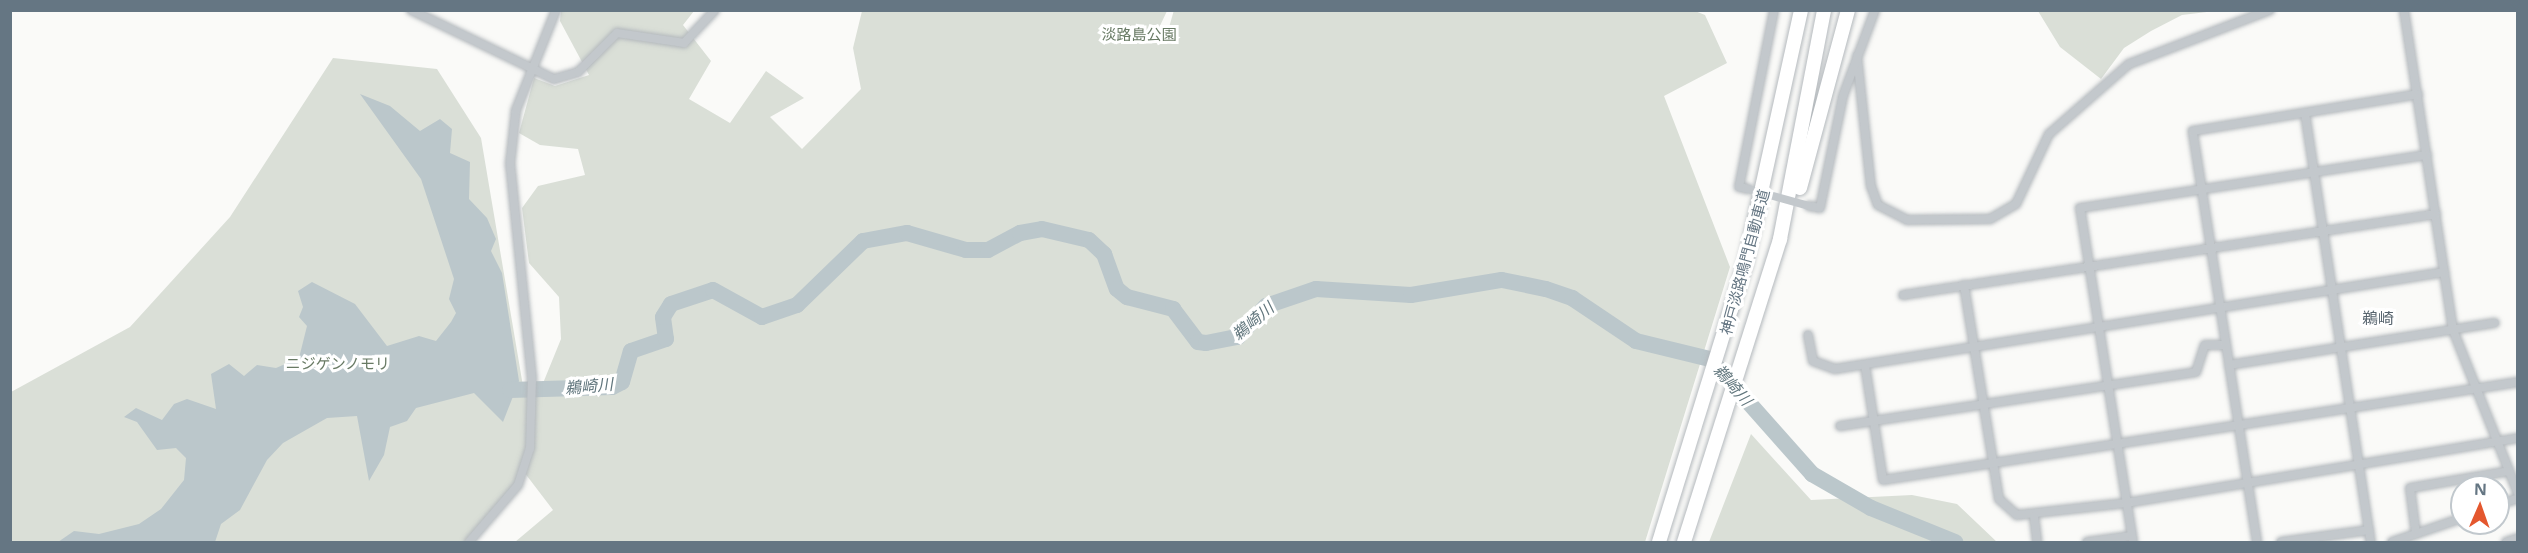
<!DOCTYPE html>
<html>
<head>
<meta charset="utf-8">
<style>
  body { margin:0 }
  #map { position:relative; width:2528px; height:553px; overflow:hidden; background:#fafaf8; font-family:"Open Sans","Noto Sans JP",sans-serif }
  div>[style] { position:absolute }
  .green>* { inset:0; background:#dadfd7 }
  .water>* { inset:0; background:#bbc7cb }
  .river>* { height:16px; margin:-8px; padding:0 8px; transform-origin:8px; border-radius:8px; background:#bbc7cb }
  .roads { filter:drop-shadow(0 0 2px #b4b9bd) drop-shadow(0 0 2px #b4b9bd) }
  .minor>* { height:8px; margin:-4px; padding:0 4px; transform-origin:4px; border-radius:4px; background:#c3c8cc }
  .motorway>* { height:14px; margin:-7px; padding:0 7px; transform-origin:7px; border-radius:7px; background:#fff }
  .minor-bridge>* { height:8px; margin:-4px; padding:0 4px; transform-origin:4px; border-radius:4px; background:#c3c8cc }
  span { translate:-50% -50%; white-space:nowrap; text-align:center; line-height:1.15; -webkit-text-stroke:6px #fff; paint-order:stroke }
  .park-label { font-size:15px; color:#687a64 }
  .street-label { font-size:15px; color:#657683 }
  .neighbourhood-label { font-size:16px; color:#57646e }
  .water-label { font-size:16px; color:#60757c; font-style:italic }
  .frame { position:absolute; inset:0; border:12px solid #657683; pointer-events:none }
  .north { position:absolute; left:2450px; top:475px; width:60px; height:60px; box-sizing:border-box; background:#fff; border:2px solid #c1c8cd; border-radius:50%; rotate:2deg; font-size:16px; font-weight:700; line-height:24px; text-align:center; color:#657683 }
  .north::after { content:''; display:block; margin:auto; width:21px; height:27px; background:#e4572e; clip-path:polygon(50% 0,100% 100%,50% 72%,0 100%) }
</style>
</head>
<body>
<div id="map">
  <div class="green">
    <i style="clip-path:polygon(1174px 10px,1695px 11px,1705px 15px,1727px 63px,1664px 96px,1730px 267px,1645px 542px,515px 542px,553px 510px,524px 472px,472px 542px,11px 542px,11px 392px,130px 327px,230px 217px,333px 58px,437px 69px,481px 138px,524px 392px,539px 393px,561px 339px,559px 297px,529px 263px,522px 208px,538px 186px,585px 175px,578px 149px,540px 145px,519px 133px,534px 78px,555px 86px,589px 75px,560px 21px,561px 11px,694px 11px,683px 25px,711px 61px,689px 99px,730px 123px,766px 71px,804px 98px,770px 117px,802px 149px,861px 89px,853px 48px,862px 11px,1167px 11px,1158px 30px,1168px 31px)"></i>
    <i style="clip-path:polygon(2038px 11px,2215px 11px,2182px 15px,2151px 31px,2124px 48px,2101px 79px,2060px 47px)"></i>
    <i style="clip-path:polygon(1751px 434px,1811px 500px,1912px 495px,1957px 504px,1997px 542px,1709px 542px)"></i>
  </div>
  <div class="water">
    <i style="clip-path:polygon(360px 94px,390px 106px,420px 131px,440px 119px,452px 129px,450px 153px,470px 162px,469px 199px,487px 218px,496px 239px,491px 251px,502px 273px,519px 381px,503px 422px,474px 393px,416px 408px,407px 421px,390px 427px,384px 455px,369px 481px,357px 416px,327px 418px,283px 443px,267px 460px,240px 510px,221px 524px,215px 542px,58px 542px,74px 531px,99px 534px,139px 524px,161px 509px,184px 480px,186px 458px,176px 448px,157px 450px,137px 422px,124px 417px,136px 408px,162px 420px,174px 404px,187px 399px,216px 409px,211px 374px,229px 364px,244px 376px,257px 365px,276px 368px,299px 358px,307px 326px,299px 317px,303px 307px,298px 291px,312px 282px,355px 304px,387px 346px,419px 336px,436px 341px,451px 322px,456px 313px,449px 299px,454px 279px,421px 179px)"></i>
  </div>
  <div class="river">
    <i style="left:510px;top:390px;width:102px;rotate:-1.7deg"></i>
    <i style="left:612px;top:387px;width:11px;rotate:-27deg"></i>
    <i style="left:622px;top:382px;width:32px;rotate:-74deg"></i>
    <i style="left:631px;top:351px;width:37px;rotate:-19deg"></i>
    <i style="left:666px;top:339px;width:22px;rotate:-98deg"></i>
    <i style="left:663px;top:317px;width:15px;rotate:-58deg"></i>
    <i style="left:671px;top:304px;width:44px;rotate:-18.4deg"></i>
    <i style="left:713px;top:290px;width:56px;rotate:28.9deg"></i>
    <i style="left:762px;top:317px;width:37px;rotate:-19deg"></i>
    <i style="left:797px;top:305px;width:92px;rotate:-44.1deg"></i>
    <i style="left:863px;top:241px;width:45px;rotate:-10.3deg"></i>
    <i style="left:907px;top:233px;width:61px;rotate:16.1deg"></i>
    <i style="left:966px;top:250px;width:22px"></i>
    <i style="left:988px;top:250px;width:36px;rotate:-28deg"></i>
    <i style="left:1020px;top:233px;width:22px;rotate:-10deg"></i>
    <i style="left:1042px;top:229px;width:48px;rotate:13.2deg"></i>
    <i style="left:1089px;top:240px;width:21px;rotate:43deg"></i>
    <i style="left:1104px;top:254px;width:37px;rotate:70deg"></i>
    <i style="left:1117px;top:289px;width:13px;rotate:39deg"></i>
    <i style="left:1127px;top:297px;width:48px;rotate:14.6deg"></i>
    <i style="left:1173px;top:309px;width:41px;rotate:52.9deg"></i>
    <i style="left:1198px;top:342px;width:8px;rotate:7deg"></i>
    <i style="left:1206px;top:343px;width:33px;rotate:-11deg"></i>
    <i style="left:1238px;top:337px;width:42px;rotate:-47.9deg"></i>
    <i style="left:1266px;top:306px;width:53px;rotate:-18.8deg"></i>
    <i style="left:1316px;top:289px;width:95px;rotate:3.6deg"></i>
    <i style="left:1411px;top:295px;width:92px;rotate:-9.4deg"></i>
    <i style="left:1502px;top:280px;width:45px;rotate:11.6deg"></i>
    <i style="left:1546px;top:289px;width:28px;rotate:19deg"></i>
    <i style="left:1572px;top:298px;width:77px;rotate:33.9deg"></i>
    <i style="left:1636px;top:341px;width:76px;rotate:13.7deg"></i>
    <i style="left:1710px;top:359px;width:154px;rotate:48.4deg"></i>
    <i style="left:1812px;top:474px;width:68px;rotate:30deg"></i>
    <i style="left:1871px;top:508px;width:91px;rotate:22deg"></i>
  </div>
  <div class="roads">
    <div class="minor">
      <i style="left:411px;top:10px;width:159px;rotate:25.8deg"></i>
      <i style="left:554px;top:79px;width:25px;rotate:-16deg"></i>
      <i style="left:578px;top:72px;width:55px;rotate:-45deg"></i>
      <i style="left:617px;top:33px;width:68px;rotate:8.5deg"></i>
      <i style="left:684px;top:43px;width:45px;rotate:-46.8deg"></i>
      <i style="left:2404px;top:10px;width:324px;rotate:81.3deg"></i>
      <i style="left:2453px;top:330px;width:175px;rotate:68.3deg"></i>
      <i style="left:1857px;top:56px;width:131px;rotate:83.9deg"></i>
      <i style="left:1871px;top:186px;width:20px;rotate:70deg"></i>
      <i style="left:1878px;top:205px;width:33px;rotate:27deg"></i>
      <i style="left:1907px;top:220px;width:83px;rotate:-0.7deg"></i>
      <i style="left:1990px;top:219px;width:30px;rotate:-30deg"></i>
      <i style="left:2016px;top:204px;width:77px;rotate:-64.8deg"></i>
      <i style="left:2049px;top:134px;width:106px;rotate:-41.2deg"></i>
      <i style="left:2129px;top:64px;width:151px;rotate:-21deg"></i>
      <i style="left:2305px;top:113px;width:434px;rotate:81.3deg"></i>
      <i style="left:1748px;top:189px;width:9px;rotate:-167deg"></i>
      <i style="left:1739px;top:187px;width:180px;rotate:-78.8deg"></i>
      <i style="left:1809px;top:206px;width:11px;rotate:10deg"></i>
      <i style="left:1820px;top:208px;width:114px;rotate:-78.4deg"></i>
      <i style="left:1843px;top:96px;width:92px;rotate:-69.6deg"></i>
      <i style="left:1964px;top:285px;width:217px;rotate:80.7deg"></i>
      <i style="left:1999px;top:499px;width:24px;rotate:42deg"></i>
      <i style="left:2017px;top:515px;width:110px;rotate:-6.3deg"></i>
      <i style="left:2126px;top:503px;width:397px;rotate:-9.4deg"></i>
      <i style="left:1903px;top:295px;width:539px;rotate:-8.64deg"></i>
      <i style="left:1808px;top:335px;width:26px;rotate:79deg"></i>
      <i style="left:1813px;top:361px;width:23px;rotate:20deg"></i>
      <i style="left:1835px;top:369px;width:617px;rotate:-9.05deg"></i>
      <i style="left:1865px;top:365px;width:116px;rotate:81.1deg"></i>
      <i style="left:1883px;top:480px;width:643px;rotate:-8.77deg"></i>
      <i style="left:2229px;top:365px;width:269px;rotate:-9deg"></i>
      <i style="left:1840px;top:426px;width:360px;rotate:-8.6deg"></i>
      <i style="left:2196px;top:372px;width:28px;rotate:-72deg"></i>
      <i style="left:2205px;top:345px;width:21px"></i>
      <i style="left:2498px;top:505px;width:21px;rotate:-19deg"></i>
      <i style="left:2034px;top:516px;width:26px;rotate:83deg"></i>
      <i style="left:2416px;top:534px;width:46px;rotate:-97.4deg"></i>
      <i style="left:2410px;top:488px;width:100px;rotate:-9.7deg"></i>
      <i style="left:469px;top:542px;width:75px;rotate:-49.3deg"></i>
      <i style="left:518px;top:485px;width:38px;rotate:-72deg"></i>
      <i style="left:530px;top:449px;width:70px;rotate:-88.4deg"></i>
      <i style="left:532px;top:379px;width:216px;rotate:-95.8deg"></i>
      <i style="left:510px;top:164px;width:54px;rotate:-83.7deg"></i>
      <i style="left:516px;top:110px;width:108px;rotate:-68.2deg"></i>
      <i style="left:2087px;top:542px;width:44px;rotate:-7.8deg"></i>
      <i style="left:2133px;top:542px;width:338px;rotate:-99deg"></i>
      <i style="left:2080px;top:208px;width:351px;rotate:-8.7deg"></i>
      <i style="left:2257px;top:542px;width:416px;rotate:-98.9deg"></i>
      <i style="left:2193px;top:131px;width:228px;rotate:-9.3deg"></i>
      <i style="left:2281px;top:542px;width:89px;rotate:-7.8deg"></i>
      <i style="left:2392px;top:542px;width:74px;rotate:-18.9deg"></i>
      <i style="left:2506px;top:542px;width:13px;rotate:-18deg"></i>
    </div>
    <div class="motorway">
      <i style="left:1800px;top:188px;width:184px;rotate:-74.9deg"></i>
      <i style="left:1659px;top:542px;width:290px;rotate:-72.8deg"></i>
      <i style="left:1745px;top:265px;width:261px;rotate:-77.6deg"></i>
      <i style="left:1684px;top:542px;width:318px;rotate:-72.4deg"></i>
      <i style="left:1780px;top:239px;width:233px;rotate:-79.1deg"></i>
    </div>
  </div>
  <div class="minor-bridge">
    <i style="left:1748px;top:189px;width:63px;rotate:15.6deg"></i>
  </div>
  <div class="park-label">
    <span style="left:1139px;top:35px">淡路島公園</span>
    <span style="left:338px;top:364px">ニジゲンノモリ</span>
  </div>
  <div class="street-label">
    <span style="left:1745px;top:262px;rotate:-75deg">神戸淡路鳴門自動車道</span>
  </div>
  <div class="neighbourhood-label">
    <span style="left:2378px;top:318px">鵜崎</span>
  </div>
  <div class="water-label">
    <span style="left:1253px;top:321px;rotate:-40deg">鵜崎川</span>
    <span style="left:1733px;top:385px;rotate:49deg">鵜崎川</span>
    <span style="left:589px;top:386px;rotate:-5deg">鵜崎川</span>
  </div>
  <div class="frame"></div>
  <div class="north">N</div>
</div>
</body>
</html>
